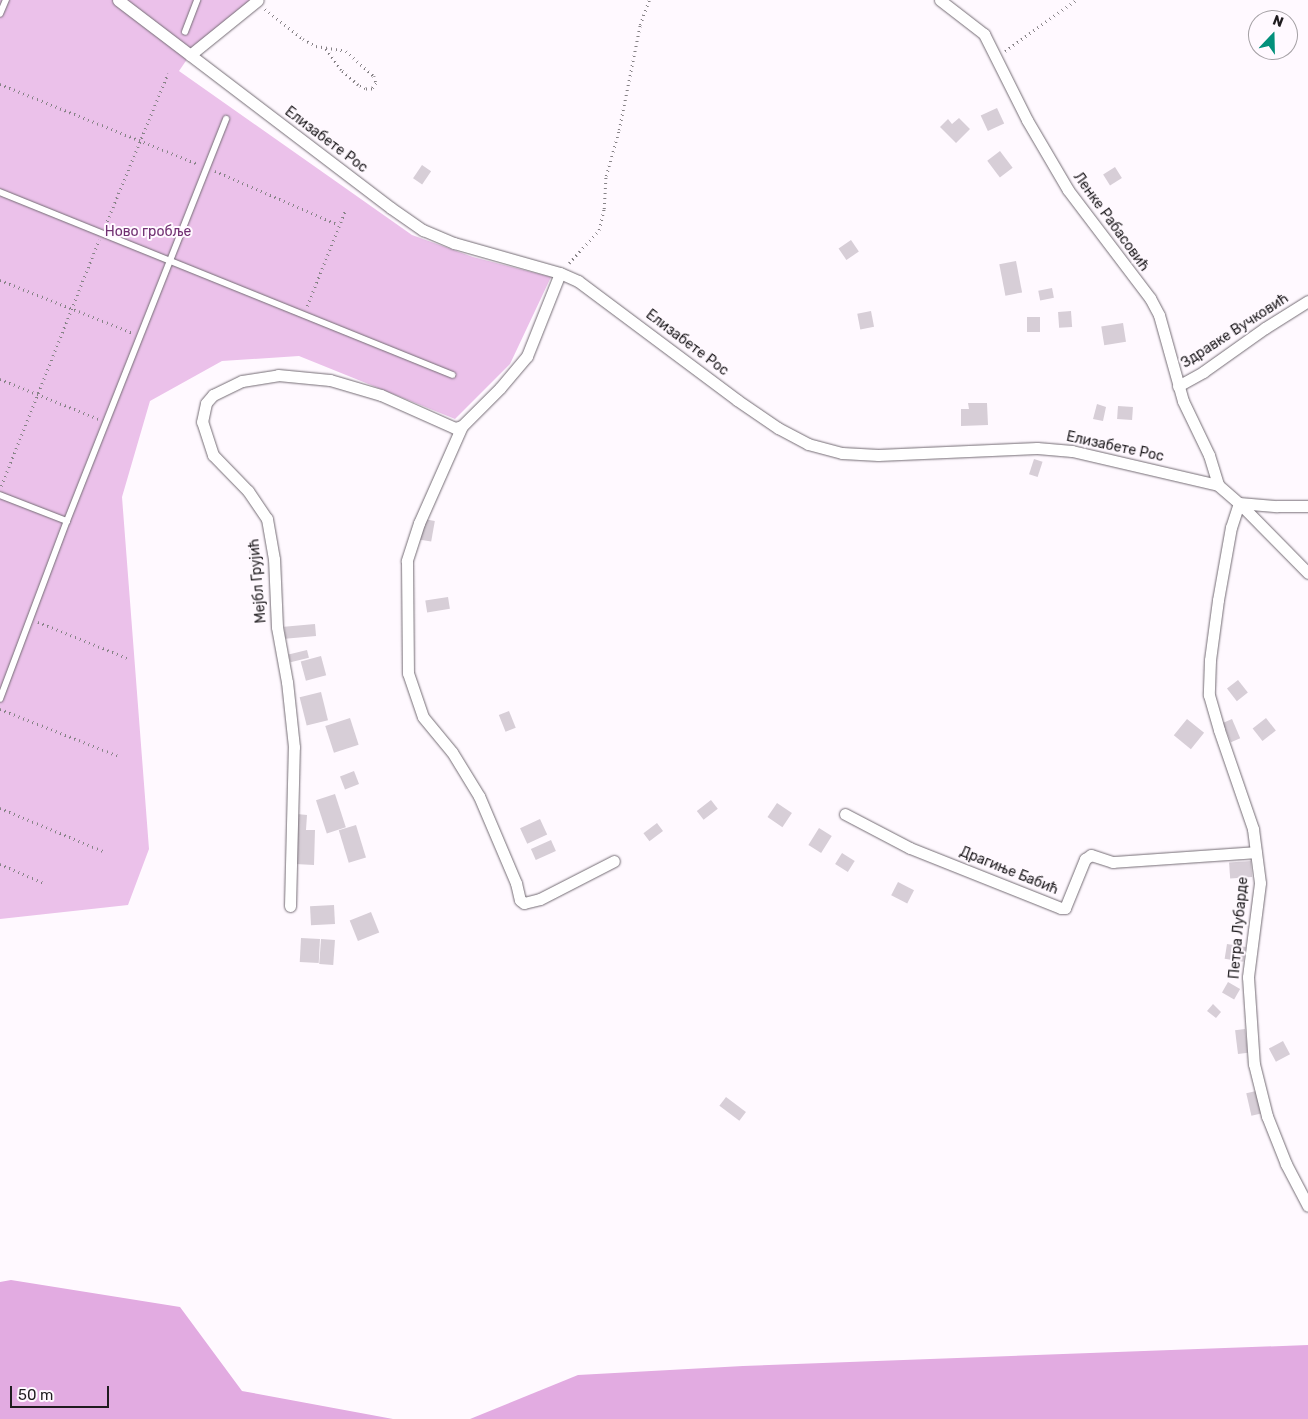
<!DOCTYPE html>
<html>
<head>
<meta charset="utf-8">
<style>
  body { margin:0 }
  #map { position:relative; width:1308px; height:1419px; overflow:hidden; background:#fff9ff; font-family:Rubik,sans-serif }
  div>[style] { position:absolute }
  .green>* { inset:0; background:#ebc1ea }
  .forest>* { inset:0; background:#e2abe1 }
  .building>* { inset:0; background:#d7ced7; transform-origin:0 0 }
  .path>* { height:2.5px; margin-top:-1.25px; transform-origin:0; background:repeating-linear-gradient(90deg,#878387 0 1px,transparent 0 5px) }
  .roads { filter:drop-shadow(0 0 1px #746c74) drop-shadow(0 0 1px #746c74) }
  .lane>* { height:5.5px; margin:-2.75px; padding:0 2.75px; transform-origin:2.75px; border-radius:2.75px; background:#fff }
  .street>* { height:11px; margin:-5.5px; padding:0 5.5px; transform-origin:5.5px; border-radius:5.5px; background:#fff }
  span { translate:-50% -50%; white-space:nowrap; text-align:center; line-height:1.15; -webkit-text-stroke:4px #fff9ff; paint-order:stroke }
  .street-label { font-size:14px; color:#1f1c1f }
  .park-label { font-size:14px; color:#702f71 }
  .north { position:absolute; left:1248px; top:10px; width:50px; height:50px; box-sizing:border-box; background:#fff9ff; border:1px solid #a5a1a5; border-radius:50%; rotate:21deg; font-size:14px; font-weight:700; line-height:20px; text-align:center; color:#1f1c1f }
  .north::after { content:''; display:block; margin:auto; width:18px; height:22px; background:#03907b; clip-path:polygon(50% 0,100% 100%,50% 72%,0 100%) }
  .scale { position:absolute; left:10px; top:1386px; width:99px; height:22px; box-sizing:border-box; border:2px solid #1f1c1f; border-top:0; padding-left:6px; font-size:15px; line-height:18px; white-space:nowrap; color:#1f1c1f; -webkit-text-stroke:4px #fff9ff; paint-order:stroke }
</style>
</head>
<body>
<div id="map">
  <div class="green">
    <i style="clip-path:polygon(0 0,250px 0,190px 55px,179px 71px,412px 235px,473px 257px,551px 277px,510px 364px,455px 419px,299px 356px,222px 361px,150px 401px,122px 497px,149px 849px,128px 905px,0 919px)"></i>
  </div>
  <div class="forest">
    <i style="clip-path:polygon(11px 1280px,180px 1307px,242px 1391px,393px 1419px,0 1419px,0 1282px)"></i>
    <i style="clip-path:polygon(1308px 1345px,1308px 1419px,470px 1419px,578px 1375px,743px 1366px)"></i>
  </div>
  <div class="building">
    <i style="left:997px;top:108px;width:17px;height:18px;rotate:65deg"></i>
    <i style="clip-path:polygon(959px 118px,970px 129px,956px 143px,940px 127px,948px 119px,952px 124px)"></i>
    <i style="left:1000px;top:151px;width:21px;height:16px;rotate:53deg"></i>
    <i style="left:422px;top:165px;width:11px;height:16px;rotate:34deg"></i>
    <i style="left:1115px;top:167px;width:13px;height:14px;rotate:58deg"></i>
    <i style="left:851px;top:240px;width:14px;height:15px;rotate:56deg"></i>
    <i style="left:1016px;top:261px;width:32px;height:17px;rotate:79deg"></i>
    <i style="left:1052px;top:288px;width:10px;height:14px;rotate:79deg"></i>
    <i style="left:871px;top:311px;width:16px;height:14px;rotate:79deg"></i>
    <i style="left:1071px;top:311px;width:16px;height:13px;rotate:86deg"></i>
    <i style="left:1027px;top:317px;width:13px;height:15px"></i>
    <i style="left:1123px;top:323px;width:19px;height:22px;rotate:81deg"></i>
    <i style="clip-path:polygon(968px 403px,987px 403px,988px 425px,961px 426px,961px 409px,969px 409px)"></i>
    <i style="clip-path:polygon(1097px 404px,1106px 407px,1103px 421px,1093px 419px)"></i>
    <i style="left:1118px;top:406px;width:15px;height:13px;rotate:4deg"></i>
    <i style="left:1034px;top:459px;width:9px;height:16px;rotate:18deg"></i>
    <i style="left:424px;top:519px;width:11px;height:21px;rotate:10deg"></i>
    <i style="left:258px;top:543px;width:23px;height:10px;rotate:80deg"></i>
    <i style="left:448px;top:597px;width:12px;height:23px;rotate:81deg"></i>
    <i style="left:315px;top:624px;width:12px;height:31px;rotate:85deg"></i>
    <i style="left:307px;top:650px;width:8px;height:19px;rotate:76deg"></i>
    <i style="left:321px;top:656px;width:20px;height:21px;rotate:75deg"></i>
    <i style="left:1238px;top:680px;width:16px;height:14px;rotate:52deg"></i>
    <i style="left:321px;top:692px;width:29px;height:22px;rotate:76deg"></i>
    <i style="left:509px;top:711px;width:18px;height:11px;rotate:68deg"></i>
    <i style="left:350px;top:718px;width:28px;height:26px;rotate:72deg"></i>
    <i style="left:1266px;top:718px;width:16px;height:17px;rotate:52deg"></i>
    <i style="left:1187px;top:719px;width:22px;height:21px;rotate:39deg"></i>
    <i style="left:1232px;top:719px;width:21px;height:10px;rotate:67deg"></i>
    <i style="left:354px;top:771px;width:14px;height:15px;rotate:69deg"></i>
    <i style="left:335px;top:794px;width:35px;height:20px;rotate:72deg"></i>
    <i style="left:711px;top:800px;width:11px;height:18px;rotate:52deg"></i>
    <i style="left:777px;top:803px;width:18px;height:17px;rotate:34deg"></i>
    <i style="clip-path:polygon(297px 814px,307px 815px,306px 830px,315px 830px,314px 865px,295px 864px)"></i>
    <i style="left:540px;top:819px;width:17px;height:22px;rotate:65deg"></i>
    <i style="left:657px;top:823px;width:10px;height:17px;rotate:53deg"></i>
    <i style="left:356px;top:825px;width:34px;height:18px;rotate:73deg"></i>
    <i style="left:819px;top:828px;width:15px;height:20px;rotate:32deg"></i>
    <i style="left:551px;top:840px;width:12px;height:22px;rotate:66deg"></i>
    <i style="left:842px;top:853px;width:15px;height:13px;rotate:32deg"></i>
    <i style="left:1251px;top:861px;width:16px;height:22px;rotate:86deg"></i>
    <i style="left:898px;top:882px;width:18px;height:15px;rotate:27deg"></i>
    <i style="left:334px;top:905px;width:19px;height:24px;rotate:87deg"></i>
    <i style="left:371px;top:912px;width:22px;height:23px;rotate:68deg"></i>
    <i style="left:301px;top:938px;width:19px;height:24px;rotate:3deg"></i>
    <i style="left:321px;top:939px;width:14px;height:25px;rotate:4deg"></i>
    <i style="left:1227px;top:944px;width:19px;height:15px;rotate:9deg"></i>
    <i style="left:1228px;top:982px;width:14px;height:12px;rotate:30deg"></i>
    <i style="clip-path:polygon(1213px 1004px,1221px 1012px,1216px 1018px,1207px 1011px)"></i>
    <i style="left:1245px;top:1029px;width:24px;height:10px;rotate:83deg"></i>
    <i style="left:1283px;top:1041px;width:15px;height:16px;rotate:62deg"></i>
    <i style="left:1256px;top:1091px;width:23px;height:10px;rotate:77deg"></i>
    <i style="left:726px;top:1097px;width:25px;height:11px;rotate:37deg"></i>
  </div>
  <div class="path">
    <i style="left:265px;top:9px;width:48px;rotate:38.3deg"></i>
    <i style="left:303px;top:39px;width:15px;rotate:28deg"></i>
    <i style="left:316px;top:46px;width:30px;rotate:9deg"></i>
    <i style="left:346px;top:51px;width:38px;rotate:42deg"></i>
    <i style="left:374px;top:76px;width:7px;rotate:74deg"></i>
    <i style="left:376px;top:83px;width:7px;rotate:124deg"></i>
    <i style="left:372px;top:89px;width:7px;rotate:180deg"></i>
    <i style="left:365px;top:89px;width:8px;rotate:-150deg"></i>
    <i style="left:358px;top:85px;width:23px;rotate:-139deg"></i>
    <i style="left:341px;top:70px;width:27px;rotate:-126deg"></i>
    <i style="left:1005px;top:51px;width:87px;rotate:-35.7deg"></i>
    <i style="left:0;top:84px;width:214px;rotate:22deg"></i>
    <i style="left:215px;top:171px;width:135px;rotate:23.5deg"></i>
    <i style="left:105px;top:226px;width:165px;rotate:-67.6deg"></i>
    <i style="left:569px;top:263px;width:45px;rotate:-47.7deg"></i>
    <i style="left:599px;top:230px;width:22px;rotate:-77deg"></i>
    <i style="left:604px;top:209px;width:33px;rotate:-87deg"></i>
    <i style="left:606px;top:176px;width:48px;rotate:-74.2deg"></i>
    <i style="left:619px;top:130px;width:107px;rotate:-78.7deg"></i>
    <i style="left:640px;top:25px;width:27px;rotate:-70deg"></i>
    <i style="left:0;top:280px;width:143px;rotate:21.7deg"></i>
    <i style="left:307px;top:306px;width:102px;rotate:-68.2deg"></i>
    <i style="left:0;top:379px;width:107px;rotate:22deg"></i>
    <i style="left:1px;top:486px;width:265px;rotate:-68.3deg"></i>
    <i style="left:38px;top:622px;width:96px;rotate:22deg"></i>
    <i style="left:0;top:709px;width:128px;rotate:21.6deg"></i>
    <i style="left:0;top:808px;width:112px;rotate:22.7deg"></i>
    <i style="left:0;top:864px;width:48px;rotate:23.4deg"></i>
  </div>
  <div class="roads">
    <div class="lane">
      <i style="left:0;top:14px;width:15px;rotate:-67deg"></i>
      <i style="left:185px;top:32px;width:34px;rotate:-69deg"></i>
      <i style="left:0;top:192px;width:488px;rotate:22deg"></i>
      <i style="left:0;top:495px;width:72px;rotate:21.2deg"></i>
      <i style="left:0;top:699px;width:190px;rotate:-69.4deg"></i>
      <i style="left:67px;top:521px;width:432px;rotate:-68.4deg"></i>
    </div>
    <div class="street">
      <i style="left:118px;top:0;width:343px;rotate:37.3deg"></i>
      <i style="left:391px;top:208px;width:39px;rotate:35deg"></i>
      <i style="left:423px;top:230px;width:34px;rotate:23deg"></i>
      <i style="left:454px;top:243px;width:110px;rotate:15.8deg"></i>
      <i style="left:560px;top:273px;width:20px;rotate:24deg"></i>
      <i style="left:578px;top:281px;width:199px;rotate:36.8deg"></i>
      <i style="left:737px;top:400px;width:50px;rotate:34.3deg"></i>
      <i style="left:778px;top:428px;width:34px;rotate:28deg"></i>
      <i style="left:808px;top:444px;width:35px;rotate:15deg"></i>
      <i style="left:842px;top:453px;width:36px;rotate:3deg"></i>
      <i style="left:878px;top:455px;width:159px;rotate:-2.5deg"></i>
      <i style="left:1037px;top:448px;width:35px;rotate:5deg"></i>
      <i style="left:1072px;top:451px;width:150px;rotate:13.1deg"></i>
      <i style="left:1218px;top:485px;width:28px;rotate:41deg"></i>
      <i style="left:1239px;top:503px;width:38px;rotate:5deg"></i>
      <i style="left:1277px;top:506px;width:31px"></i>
      <i style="left:940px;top:0;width:56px;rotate:37.7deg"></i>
      <i style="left:984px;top:34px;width:96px;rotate:63.4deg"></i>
      <i style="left:1027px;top:120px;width:81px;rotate:59.6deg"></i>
      <i style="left:1068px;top:190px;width:136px;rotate:52.8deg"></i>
      <i style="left:1150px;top:298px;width:19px;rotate:62deg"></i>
      <i style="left:1159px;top:315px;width:89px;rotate:74.4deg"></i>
      <i style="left:1183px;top:401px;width:60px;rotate:64.3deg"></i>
      <i style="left:1209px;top:455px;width:31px;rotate:73deg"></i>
      <i style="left:190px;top:55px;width:87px;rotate:-39deg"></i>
      <i style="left:1178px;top:386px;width:29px;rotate:-29deg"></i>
      <i style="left:1203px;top:372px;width:76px;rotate:-35.4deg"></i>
      <i style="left:1265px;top:328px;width:51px;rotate:-32.1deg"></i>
      <i style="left:462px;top:426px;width:106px;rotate:113.9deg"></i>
      <i style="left:419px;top:523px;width:40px;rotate:108deg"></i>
      <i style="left:407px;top:561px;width:112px;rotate:89.5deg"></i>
      <i style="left:408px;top:673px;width:46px;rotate:71.2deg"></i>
      <i style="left:423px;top:717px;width:45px;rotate:50.4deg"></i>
      <i style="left:452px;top:752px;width:52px;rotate:58.5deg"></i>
      <i style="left:479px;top:796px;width:95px;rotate:67deg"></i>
      <i style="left:516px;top:883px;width:17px;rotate:77deg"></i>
      <i style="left:520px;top:900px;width:5px;rotate:37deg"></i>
      <i style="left:524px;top:903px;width:16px;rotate:-14deg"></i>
      <i style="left:540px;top:899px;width:83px;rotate:-27.2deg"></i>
      <i style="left:1308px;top:573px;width:98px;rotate:-134.6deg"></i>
      <i style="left:1239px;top:503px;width:25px;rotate:108deg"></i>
      <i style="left:1231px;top:527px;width:74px;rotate:100.1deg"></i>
      <i style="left:1218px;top:600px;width:61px;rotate:97.6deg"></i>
      <i style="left:1210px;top:660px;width:35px;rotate:92deg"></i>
      <i style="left:1209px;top:695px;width:36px;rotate:74deg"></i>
      <i style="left:1219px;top:730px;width:105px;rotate:71deg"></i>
      <i style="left:1253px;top:829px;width:54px;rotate:82.6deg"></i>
      <i style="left:1260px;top:883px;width:95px;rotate:97.3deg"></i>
      <i style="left:1248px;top:977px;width:87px;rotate:86.1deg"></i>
      <i style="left:1254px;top:1064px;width:54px;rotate:76deg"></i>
      <i style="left:1267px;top:1116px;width:52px;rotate:68.4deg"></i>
      <i style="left:1286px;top:1164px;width:47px;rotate:62.4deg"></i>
      <i style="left:845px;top:814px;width:73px;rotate:27.6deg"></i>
      <i style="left:910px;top:848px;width:162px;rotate:21.7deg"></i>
      <i style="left:1061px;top:908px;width:4px"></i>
      <i style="left:1065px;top:908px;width:53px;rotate:-67.8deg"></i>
      <i style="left:1085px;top:859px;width:7px;rotate:-34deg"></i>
      <i style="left:1091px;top:855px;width:23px;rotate:18deg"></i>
      <i style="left:1113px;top:862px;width:143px;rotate:-4deg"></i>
      <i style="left:290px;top:906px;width:159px;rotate:-88.6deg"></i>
      <i style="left:294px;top:747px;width:65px;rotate:-96.1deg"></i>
      <i style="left:287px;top:682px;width:56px;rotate:-100.3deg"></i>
      <i style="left:277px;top:627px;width:68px;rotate:-92.5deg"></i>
      <i style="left:274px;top:559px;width:41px;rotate:-99.9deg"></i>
      <i style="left:267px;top:519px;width:34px;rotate:-124deg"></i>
      <i style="left:248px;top:491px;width:50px;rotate:-134.2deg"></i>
      <i style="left:213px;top:455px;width:35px;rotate:-108deg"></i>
      <i style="left:202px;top:422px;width:19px;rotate:-78deg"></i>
      <i style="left:206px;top:403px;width:11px;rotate:-49deg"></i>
      <i style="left:213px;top:395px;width:32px;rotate:-26deg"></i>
      <i style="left:242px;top:381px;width:36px;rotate:-9deg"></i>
      <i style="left:278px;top:375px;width:52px;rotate:5.5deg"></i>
      <i style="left:330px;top:380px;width:53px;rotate:16.4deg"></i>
      <i style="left:381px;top:395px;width:81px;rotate:24deg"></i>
      <i style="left:455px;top:428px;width:7px;rotate:-16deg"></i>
      <i style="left:462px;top:426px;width:54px;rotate:-45deg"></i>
      <i style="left:500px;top:388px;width:42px;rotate:-49.8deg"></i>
      <i style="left:527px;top:356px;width:89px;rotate:-68.3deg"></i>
    </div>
  </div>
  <div class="street-label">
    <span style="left:326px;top:140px;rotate:37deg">Елизабете Рос</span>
    <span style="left:1111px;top:222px;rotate:54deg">Ленке Рабасовић</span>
    <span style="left:1235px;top:331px;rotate:-33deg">Здравке Вучковић</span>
    <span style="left:687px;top:343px;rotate:37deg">Елизабете Рос</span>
    <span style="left:1115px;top:447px;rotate:12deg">Елизабете Рос</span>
    <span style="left:258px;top:581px;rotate:-95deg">Мејбл Грујић</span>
    <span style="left:1009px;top:871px;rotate:22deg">Драгиње Бабић</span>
    <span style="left:1239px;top:928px;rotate:-85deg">Петра Лубарде</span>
  </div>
  <div class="park-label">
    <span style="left:148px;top:232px">Ново гробље</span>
  </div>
  <div class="north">N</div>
  <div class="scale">50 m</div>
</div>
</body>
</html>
